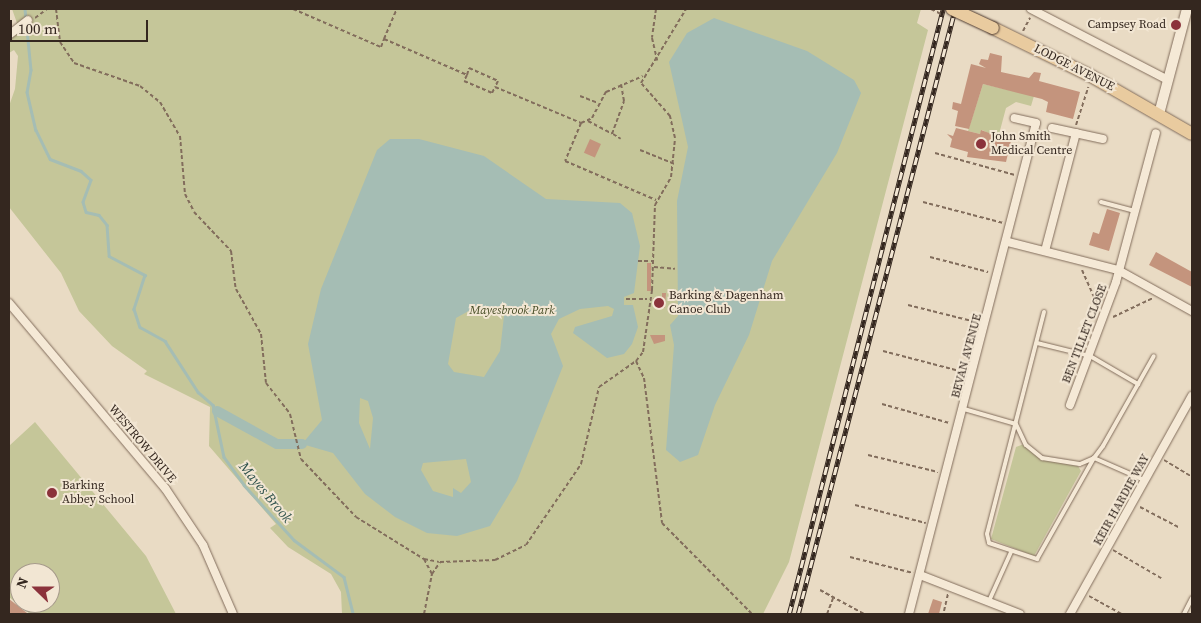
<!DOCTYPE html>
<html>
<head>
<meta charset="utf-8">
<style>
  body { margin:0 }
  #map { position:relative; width:1201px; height:623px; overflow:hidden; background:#e9dbc4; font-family:"Source Serif 4",serif }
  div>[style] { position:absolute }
  .green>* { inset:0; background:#c5c699 }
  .water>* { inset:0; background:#a5bdb4 }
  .stream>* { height:2.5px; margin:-1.25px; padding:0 1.25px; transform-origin:1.25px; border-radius:1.25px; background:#a5bdb4 }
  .canal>* { height:10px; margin:-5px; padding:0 5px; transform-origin:5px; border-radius:5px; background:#a5bdb4 }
  .building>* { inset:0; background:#c4947d; transform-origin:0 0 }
  .path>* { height:2px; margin-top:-1px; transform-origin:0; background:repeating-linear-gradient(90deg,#826d5c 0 4px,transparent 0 6.5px) }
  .roads { filter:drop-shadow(0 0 1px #826d5c) drop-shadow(0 0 1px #826d5c) }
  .service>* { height:4px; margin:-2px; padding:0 2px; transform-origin:2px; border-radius:2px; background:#f5e9d6 }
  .minor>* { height:8px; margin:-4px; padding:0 4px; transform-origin:4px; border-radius:4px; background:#f5e9d6 }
  .tertiary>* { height:10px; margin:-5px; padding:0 5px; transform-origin:5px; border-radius:5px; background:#f5e9d6 }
  .primary>* { height:12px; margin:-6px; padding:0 6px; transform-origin:6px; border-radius:6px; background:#e9cb9f }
  .rail>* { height:4.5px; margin-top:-2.25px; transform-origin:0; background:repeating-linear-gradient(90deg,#f2e6d3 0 8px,#34271f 0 16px); box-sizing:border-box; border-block:1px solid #34271f }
  .path-bridge>* { height:2px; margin-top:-1px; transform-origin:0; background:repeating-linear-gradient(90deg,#826d5c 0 4px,transparent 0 6.5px) }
  .bridges { filter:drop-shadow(0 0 1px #503c30) drop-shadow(0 0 1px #503c30) }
  .primary-bridge>* { height:12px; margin:-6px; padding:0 6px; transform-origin:6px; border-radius:6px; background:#e9cb9f }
  .dots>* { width:14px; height:14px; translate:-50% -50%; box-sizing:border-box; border:2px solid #f2e6d3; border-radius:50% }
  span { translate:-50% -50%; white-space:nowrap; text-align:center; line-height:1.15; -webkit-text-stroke:4px #f2e6d3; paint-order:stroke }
  .poi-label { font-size:12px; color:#34271f }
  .right { translate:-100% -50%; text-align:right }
  .left { translate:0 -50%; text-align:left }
  .street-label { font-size:12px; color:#34271f }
  .park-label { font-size:12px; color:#484e27; font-style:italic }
  .water-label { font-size:14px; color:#2f524c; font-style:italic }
  .frame { position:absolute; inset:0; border:10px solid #34271f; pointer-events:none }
  .north { position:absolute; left:10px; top:563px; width:50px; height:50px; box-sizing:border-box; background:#f2e6d3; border:1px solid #a69a8b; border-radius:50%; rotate:292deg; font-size:14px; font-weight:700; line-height:20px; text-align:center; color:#34271f }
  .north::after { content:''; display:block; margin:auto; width:18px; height:22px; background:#8b323b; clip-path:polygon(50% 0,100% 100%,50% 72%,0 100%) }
  .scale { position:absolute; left:10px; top:20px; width:138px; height:22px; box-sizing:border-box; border:2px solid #34271f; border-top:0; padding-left:6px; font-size:15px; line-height:18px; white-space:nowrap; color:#34271f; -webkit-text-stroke:4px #f2e6d3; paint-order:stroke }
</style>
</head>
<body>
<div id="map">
  <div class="green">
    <i style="clip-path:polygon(12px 9px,921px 9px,917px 23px,928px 30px,789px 562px,763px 614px,342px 614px,341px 592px,331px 574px,288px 547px,270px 528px,276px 524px,209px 446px,210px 407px,144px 374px,147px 371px,112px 346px,79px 311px,61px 273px,9px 207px,9px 106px,15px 89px,18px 56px,14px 50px,9px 53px,9px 31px,17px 23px)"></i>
    <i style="clip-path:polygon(983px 84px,1034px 96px,1031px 106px,1016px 102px,1006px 108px,998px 138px,982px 130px,980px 134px,968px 131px)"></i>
    <i style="clip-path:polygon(evenodd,35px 422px,146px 556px,176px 614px,30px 614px,9px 597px,9px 446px,35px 422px,20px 573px,50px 573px,50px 603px,20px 603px,20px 573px)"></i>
    <i style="clip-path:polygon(1024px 444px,1040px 459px,1078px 466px,1081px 471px,1034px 556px,991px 539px,1016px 447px)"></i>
  </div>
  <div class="water">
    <i style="clip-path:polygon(714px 18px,807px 51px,854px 80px,861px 93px,837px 153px,772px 261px,749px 335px,715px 405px,698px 455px,680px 462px,666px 450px,674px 345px,670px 325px,678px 316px,677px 201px,688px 147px,669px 62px,687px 33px)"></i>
    <i style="clip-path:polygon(evenodd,390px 139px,419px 139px,484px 156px,546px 199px,620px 203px,632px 213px,640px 246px,634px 293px,624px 297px,624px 305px,633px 305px,638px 327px,632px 344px,624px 354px,607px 358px,573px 333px,575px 327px,612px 316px,614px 309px,608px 306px,580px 309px,559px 319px,551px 334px,563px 366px,517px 481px,490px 526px,457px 536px,427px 533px,395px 517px,365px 494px,333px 453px,302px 444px,322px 420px,308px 344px,321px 289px,377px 150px,390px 139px,474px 308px,504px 316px,500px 351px,484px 377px,454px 372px,448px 364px,456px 318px,474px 308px,390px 139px,360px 398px,368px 401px,373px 418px,370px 449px,359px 423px,360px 398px,390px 139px,466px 459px,471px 482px,461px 493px,453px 488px,453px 497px,433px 491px,421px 470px,423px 463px,466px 459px)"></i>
  </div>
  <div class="stream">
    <i style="left:25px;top:9px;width:61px;rotate:84.4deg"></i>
    <i style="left:31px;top:70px;width:22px;rotate:100deg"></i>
    <i style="left:27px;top:92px;width:39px;rotate:77deg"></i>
    <i style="left:36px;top:130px;width:32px;rotate:64deg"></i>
    <i style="left:50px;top:159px;width:33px;rotate:21deg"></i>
    <i style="left:81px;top:171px;width:13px;rotate:42deg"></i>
    <i style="left:91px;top:180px;width:23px;rotate:110deg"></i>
    <i style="left:83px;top:202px;width:10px;rotate:73deg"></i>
    <i style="left:86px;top:212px;width:13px;rotate:13deg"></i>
    <i style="left:99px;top:215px;width:13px;rotate:51deg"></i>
    <i style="left:107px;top:225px;width:31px;rotate:86deg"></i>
    <i style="left:109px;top:256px;width:41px;rotate:27.8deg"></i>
    <i style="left:145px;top:275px;width:36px;rotate:108deg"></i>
    <i style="left:134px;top:309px;width:19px;rotate:72deg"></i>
    <i style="left:140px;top:327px;width:29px;rotate:29deg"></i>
    <i style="left:165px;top:341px;width:61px;rotate:57.1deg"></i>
    <i style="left:198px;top:392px;width:20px;rotate:41deg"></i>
    <i style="left:213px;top:405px;width:53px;rotate:78.1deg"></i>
    <i style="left:224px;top:457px;width:34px;rotate:54deg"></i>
    <i style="left:244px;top:485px;width:74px;rotate:47.7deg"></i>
    <i style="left:294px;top:540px;width:62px;rotate:36.5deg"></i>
    <i style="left:344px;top:577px;width:38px;rotate:76deg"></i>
  </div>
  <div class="canal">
    <i style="left:217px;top:411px;width:68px;rotate:28.8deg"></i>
    <i style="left:277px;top:444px;width:25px"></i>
  </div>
  <div class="building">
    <i style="clip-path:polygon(990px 53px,1002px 56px,1001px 72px,1029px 78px,1034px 72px,1041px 73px,1039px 81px,1080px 92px,1073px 119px,1046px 112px,1048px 102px,1042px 99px,983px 84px,969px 129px,955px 126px,958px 111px,952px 109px,953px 102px,961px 104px,971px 64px,986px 68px,979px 64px,981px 59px,988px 60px)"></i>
    <i style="clip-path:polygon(956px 128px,980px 134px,981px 130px,1011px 141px,1006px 162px,967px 157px,968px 152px,950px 147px,952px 139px,947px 134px,953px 136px)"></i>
    <i style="left:590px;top:139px;width:12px;height:15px;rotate:24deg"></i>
    <i style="clip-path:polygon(1107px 209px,1120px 213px,1109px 251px,1089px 245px,1093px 232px,1099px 234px)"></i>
    <i style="clip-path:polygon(1156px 252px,1192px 272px,1192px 287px,1149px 265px)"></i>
    <i style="left:647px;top:263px;width:4px;height:28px"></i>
    <i style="clip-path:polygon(662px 293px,666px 293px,665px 308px,653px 307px,653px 298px,662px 299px)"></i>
    <i style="clip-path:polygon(650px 335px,665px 335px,665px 341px,654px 344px)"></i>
    <i style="clip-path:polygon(9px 599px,27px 613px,9px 614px)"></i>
    <i style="clip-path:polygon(933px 599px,942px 602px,939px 614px,928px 614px)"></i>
  </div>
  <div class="path">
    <i style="left:56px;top:9px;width:33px;rotate:83deg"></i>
    <i style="left:60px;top:42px;width:25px;rotate:56deg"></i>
    <i style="left:74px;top:63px;width:70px;rotate:19.2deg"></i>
    <i style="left:140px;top:86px;width:26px;rotate:39deg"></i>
    <i style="left:160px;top:102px;width:39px;rotate:60deg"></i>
    <i style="left:180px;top:136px;width:58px;rotate:85.1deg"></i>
    <i style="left:185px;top:194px;width:20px;rotate:63deg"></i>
    <i style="left:194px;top:212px;width:54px;rotate:46.5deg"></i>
    <i style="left:231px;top:251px;width:38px;rotate:83deg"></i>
    <i style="left:236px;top:289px;width:51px;rotate:60.9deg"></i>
    <i style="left:261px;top:334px;width:49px;rotate:84.2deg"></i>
    <i style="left:266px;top:383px;width:39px;rotate:52deg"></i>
    <i style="left:290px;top:414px;width:46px;rotate:76.3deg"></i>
    <i style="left:301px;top:459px;width:80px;rotate:46.5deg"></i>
    <i style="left:356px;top:517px;width:80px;rotate:31.7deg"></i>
    <i style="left:424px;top:559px;width:17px;rotate:62deg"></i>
    <i style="left:293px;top:9px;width:96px;rotate:23.4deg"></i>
    <i style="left:381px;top:47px;width:9px;rotate:-69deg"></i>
    <i style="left:384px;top:39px;width:90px;rotate:23.4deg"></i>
    <i style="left:467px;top:75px;width:7px;rotate:-74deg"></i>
    <i style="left:469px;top:68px;width:32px;rotate:24deg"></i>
    <i style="left:498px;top:81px;width:7px;rotate:117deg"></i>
    <i style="left:495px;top:87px;width:93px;rotate:22.7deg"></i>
    <i style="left:581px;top:123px;width:12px;rotate:-24deg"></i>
    <i style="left:592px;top:118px;width:30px;rotate:-62deg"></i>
    <i style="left:606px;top:92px;width:40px;rotate:-23.4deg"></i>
    <i style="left:656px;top:9px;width:29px;rotate:98deg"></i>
    <i style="left:652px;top:38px;width:23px;rotate:77deg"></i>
    <i style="left:35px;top:18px;width:15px;rotate:-37deg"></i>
    <i style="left:1023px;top:31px;width:15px;rotate:-62deg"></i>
    <i style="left:384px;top:39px;width:33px;rotate:-67deg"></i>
    <i style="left:467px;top:75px;width:7px;rotate:117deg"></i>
    <i style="left:464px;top:81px;width:30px;rotate:23deg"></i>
    <i style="left:492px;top:93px;width:7px;rotate:-63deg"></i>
    <i style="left:580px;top:96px;width:19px;rotate:21deg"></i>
    <i style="left:588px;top:121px;width:27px;rotate:28deg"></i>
    <i style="left:612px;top:134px;width:35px;rotate:-70deg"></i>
    <i style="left:624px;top:101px;width:17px;rotate:-100deg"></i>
    <i style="left:581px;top:123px;width:41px;rotate:112.8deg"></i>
    <i style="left:565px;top:161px;width:99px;rotate:23.2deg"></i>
    <i style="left:1076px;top:125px;width:40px;rotate:-72deg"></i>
    <i style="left:613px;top:134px;width:9px;rotate:32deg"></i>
    <i style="left:640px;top:150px;width:37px;rotate:22deg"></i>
    <i style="left:935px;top:153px;width:83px;rotate:15.4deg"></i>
    <i style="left:923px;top:202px;width:83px;rotate:14.7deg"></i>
    <i style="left:930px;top:257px;width:60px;rotate:14.5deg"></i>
    <i style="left:638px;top:261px;width:15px"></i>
    <i style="left:654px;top:267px;width:21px;rotate:5deg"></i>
    <i style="left:1082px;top:270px;width:39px;rotate:66deg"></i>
    <i style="left:626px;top:299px;width:21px"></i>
    <i style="left:908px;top:305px;width:70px;rotate:14deg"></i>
    <i style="left:1113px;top:317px;width:44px;rotate:-25.4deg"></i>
    <i style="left:883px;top:351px;width:83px;rotate:14.7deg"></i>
    <i style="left:636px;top:361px;width:19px;rotate:65deg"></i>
    <i style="left:644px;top:378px;width:146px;rotate:82.9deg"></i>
    <i style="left:662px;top:523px;width:127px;rotate:45.3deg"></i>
    <i style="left:882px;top:404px;width:70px;rotate:15.8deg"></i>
    <i style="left:868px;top:455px;width:72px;rotate:13.7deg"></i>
    <i style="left:1164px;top:460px;width:33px;rotate:31deg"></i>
    <i style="left:855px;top:505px;width:73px;rotate:14.2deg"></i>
    <i style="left:1140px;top:507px;width:45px;rotate:27.7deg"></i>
    <i style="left:1113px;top:550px;width:56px;rotate:30.3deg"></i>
    <i style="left:850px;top:557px;width:65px;rotate:14.3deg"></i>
    <i style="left:424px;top:559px;width:15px;rotate:11deg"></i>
    <i style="left:820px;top:590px;width:50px;rotate:28.6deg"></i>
    <i style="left:1089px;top:596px;width:37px;rotate:29deg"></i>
    <i style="left:944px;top:611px;width:18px;rotate:-77deg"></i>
    <i style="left:424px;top:614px;width:41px;rotate:-78.7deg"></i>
    <i style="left:432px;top:574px;width:14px;rotate:-56deg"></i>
    <i style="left:440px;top:562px;width:55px;rotate:-2.1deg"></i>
    <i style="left:495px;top:560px;width:34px;rotate:-26deg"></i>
    <i style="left:526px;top:545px;width:98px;rotate:-55.8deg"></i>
    <i style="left:581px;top:464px;width:79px;rotate:-76.8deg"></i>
    <i style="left:599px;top:387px;width:45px;rotate:-35.1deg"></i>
    <i style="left:636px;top:361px;width:11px;rotate:-52deg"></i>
    <i style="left:643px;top:352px;width:63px;rotate:-81.7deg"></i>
    <i style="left:652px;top:290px;width:85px;rotate:-88deg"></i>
    <i style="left:655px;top:205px;width:32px;rotate:-60deg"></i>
    <i style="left:671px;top:177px;width:39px;rotate:-84deg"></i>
    <i style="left:675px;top:138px;width:23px;rotate:-103deg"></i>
    <i style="left:670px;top:116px;width:44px;rotate:-131.3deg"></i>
    <i style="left:641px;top:83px;width:87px;rotate:-58.7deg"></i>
    <i style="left:827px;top:614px;width:17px;rotate:-69deg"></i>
  </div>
  <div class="roads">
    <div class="service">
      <i style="left:1101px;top:202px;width:34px;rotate:15deg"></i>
      <i style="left:1044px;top:312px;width:229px;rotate:104.4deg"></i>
      <i style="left:987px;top:534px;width:9px;rotate:77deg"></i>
      <i style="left:989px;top:543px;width:51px;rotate:18.4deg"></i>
      <i style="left:1037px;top:559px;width:116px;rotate:-60.6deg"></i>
      <i style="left:1094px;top:458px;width:55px;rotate:23.7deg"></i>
      <i style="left:1037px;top:343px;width:55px;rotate:13.8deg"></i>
      <i style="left:1090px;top:356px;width:56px;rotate:30.3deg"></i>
      <i style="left:964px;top:409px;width:54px;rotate:16.1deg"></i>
      <i style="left:1016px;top:424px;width:23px;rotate:65deg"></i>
      <i style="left:1026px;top:445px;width:21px;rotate:39deg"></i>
      <i style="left:1042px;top:458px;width:38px;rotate:9deg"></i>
      <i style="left:1080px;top:464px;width:15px;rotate:-23deg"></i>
      <i style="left:1094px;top:458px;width:15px;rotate:-53deg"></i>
      <i style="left:1103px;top:446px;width:103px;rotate:-60.5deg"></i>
      <i style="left:989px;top:601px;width:54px;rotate:-65.8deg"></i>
      <i style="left:1184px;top:614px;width:18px;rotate:-63deg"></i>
    </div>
    <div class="minor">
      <i style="left:1031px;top:9px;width:154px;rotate:27.4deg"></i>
      <i style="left:9px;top:35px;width:24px;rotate:-38deg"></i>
      <i style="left:1052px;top:128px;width:52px;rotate:12.2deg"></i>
      <i style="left:1008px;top:242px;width:114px;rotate:14.3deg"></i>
      <i style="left:1118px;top:270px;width:85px;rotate:29deg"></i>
      <i style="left:1045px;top:251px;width:122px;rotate:-75.3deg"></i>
      <i style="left:9px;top:303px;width:242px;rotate:49.9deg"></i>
      <i style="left:165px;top:488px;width:69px;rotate:56.3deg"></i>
      <i style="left:203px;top:545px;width:75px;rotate:66.5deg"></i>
      <i style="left:1070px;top:405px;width:131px;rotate:-69.5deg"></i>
      <i style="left:1116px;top:282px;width:154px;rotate:-75deg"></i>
      <i style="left:920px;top:575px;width:107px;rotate:21.3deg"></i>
      <i style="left:909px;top:614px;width:507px;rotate:-75.5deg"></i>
      <i style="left:1036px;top:123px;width:22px;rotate:-167deg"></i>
      <i style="left:1070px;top:614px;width:250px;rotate:-60.8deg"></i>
    </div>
    <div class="tertiary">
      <i style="left:1159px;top:114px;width:109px;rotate:-75.1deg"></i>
    </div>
    <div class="primary">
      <i style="left:993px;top:28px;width:109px;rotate:26.1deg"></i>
      <i style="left:1091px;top:76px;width:116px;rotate:29.9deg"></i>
    </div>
  </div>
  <div class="rail">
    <i style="left:789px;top:614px;width:624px;rotate:-75.72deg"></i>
    <i style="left:798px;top:614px;width:625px;rotate:-75.45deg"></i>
  </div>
  <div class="path-bridge">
    <i style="left:931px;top:9px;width:13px;rotate:27deg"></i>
  </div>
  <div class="bridges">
    <div class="primary-bridge">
      <i style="left:952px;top:9px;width:45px;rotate:24.9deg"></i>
    </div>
  </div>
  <div class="dots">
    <i style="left:1176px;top:25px;background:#8b323b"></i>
    <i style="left:981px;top:144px;background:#8b323b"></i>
    <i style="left:659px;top:303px;background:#8b323b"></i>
    <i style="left:52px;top:493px;background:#8b323b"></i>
  </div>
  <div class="poi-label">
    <span class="right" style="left:1166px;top:25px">Campsey Road</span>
    <span class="left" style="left:991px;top:144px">John Smith<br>Medical Centre</span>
    <span class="left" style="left:669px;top:303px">Barking &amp; Dagenham<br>Canoe Club</span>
    <span class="left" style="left:62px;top:493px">Barking<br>Abbey School</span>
  </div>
  <div class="street-label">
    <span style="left:1074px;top:68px;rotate:27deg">LODGE AVENUE</span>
    <span style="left:1085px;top:334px;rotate:-69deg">BEN TILLET CLOSE</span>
    <span style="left:967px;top:356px;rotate:-75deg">BEVAN AVENUE</span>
    <span style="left:142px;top:444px;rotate:50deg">WESTROW DRIVE</span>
    <span style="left:1122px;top:500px;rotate:-61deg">KEIR HARDIE WAY</span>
  </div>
  <div class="park-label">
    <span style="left:512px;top:311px">Mayesbrook Park</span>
  </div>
  <div class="water-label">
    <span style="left:266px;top:492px;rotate:50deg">Mayes Brook</span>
  </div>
  <div class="frame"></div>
  <div class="north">N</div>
  <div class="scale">100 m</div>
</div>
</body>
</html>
